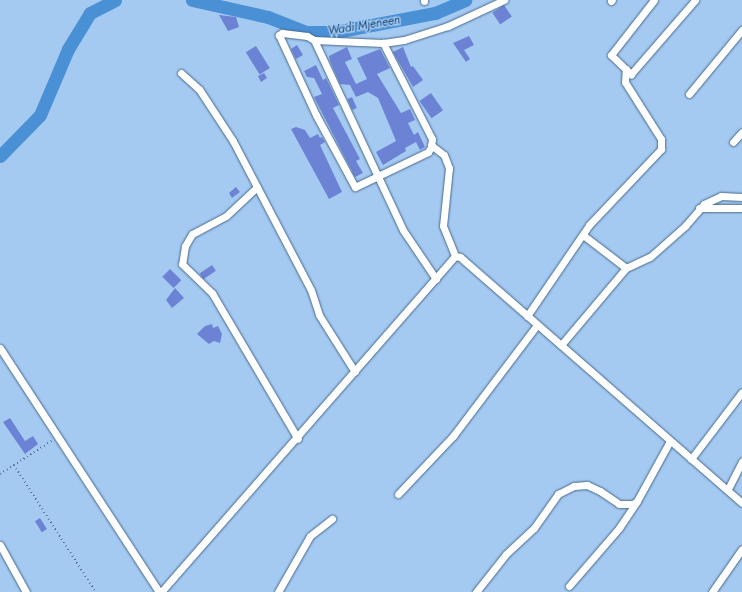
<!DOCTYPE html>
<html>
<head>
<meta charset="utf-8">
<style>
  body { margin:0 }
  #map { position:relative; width:742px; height:592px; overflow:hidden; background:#a5caf2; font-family:Jost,sans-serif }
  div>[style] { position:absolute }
  .river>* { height:13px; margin:-6.5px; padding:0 6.5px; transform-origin:6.5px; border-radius:6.5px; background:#4a90d5 }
  .building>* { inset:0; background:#6c83d5; transform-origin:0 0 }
  .path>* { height:1.5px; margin-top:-0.75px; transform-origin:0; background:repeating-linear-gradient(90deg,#556d88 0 1px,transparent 0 4px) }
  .roads { filter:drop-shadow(0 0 1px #476a8d) drop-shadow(0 0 1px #476a8d) }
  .street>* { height:7px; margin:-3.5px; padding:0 3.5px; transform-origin:3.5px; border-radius:3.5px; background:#fff }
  span { translate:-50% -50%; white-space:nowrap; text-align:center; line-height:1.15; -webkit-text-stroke:3px #a5caf2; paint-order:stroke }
  .water-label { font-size:12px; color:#184977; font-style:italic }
</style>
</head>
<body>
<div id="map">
  <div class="river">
    <i style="left:192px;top:0;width:78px;rotate:12.6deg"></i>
    <i style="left:268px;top:17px;width:41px;rotate:21.5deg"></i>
    <i style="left:306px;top:32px;width:29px"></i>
    <i style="left:335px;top:32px;width:102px;rotate:-10.8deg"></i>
    <i style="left:435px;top:13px;width:33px;rotate:-23deg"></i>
    <i style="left:0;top:156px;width:57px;rotate:-45.7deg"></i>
    <i style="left:40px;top:115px;width:72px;rotate:-67deg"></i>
    <i style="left:68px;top:49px;width:42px;rotate:-58.6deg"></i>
    <i style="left:90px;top:13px;width:28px;rotate:-27deg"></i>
  </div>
  <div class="building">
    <i style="left:504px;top:5px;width:14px;height:14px;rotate:56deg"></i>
    <i style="clip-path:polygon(219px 15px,236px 17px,239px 27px,228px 31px)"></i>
    <i style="clip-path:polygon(469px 36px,474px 45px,464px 50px,470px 59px,466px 62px,453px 43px)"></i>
    <i style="clip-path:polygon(297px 45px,303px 55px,296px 59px,291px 49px)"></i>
    <i style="left:256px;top:46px;width:26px;height:12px;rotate:58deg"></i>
    <i style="clip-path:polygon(347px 47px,352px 59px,345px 62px,356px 84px,367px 79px,357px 58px,380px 49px,390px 68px,377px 74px,401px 113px,410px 109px,415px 120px,408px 123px,414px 135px,418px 132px,425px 147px,420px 150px,416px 142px,405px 148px,406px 151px,383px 165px,376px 152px,396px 141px,378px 98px,368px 92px,356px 97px,350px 85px,340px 84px,330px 61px,329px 56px)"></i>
    <i style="clip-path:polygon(403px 47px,411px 67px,413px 66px,423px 80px,413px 87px,393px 52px)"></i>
    <i style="clip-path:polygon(316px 65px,323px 80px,326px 78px,339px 105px,333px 108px,360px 159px,356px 161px,363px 173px,355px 177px,314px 97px,322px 94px,314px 78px,307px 77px,304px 71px)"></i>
    <i style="clip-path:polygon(264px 73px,267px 78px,261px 82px,258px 76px)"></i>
    <i style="left:431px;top:93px;width:21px;height:14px;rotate:55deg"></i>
    <i style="left:352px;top:97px;width:12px;height:5px;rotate:66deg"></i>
    <i style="clip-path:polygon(296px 127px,305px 130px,310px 138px,318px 134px,320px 138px,322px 137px,325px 142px,320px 145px,342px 192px,329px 199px,291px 129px)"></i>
    <i style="clip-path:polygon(236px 187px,240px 192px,232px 198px,229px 193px)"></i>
    <i style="left:212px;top:265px;width:7px;height:15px;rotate:56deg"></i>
    <i style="left:170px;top:269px;width:16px;height:11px;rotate:45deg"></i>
    <i style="clip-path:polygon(175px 288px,184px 298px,172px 308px,166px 300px)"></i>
    <i style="clip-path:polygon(212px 324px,213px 328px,218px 326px,222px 334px,220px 343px,214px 341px,209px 344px,197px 334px,205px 326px)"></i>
    <i style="clip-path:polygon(10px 418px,25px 441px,33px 436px,38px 444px,25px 454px,3px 422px)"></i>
    <i style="left:40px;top:518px;width:13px;height:6px;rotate:58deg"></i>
  </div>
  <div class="path">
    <i style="left:14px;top:465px;width:151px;rotate:57.2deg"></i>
    <i style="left:0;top:474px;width:63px;rotate:-32.7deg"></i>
  </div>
  <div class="roads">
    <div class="street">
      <i style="left:424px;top:0;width:1px;rotate:90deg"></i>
      <i style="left:654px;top:0;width:70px;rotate:128deg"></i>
      <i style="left:611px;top:55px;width:28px;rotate:44deg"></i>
      <i style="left:631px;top:74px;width:98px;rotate:-49.1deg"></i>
      <i style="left:611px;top:1px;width:1px;rotate:-45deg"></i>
      <i style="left:314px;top:40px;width:8px;rotate:-150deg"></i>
      <i style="left:307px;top:36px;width:25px;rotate:-173deg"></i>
      <i style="left:282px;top:33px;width:4px;rotate:146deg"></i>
      <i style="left:279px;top:35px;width:88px;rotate:65.2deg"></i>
      <i style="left:316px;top:115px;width:82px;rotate:61.6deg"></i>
      <i style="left:355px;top:187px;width:81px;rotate:-25.6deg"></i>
      <i style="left:428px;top:152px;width:6px;rotate:-59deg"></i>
      <i style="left:431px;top:147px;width:8px;rotate:-83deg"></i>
      <i style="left:432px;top:139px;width:108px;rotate:-117deg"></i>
      <i style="left:181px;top:73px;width:24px;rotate:42deg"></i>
      <i style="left:199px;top:89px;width:62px;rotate:56.8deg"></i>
      <i style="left:233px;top:141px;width:168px;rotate:62.4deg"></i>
      <i style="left:311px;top:290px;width:26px;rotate:72deg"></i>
      <i style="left:319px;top:315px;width:67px;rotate:57.7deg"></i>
      <i style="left:689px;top:94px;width:83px;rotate:-50.4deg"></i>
      <i style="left:733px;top:142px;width:13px;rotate:-48deg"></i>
      <i style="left:431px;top:145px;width:16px;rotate:38deg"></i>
      <i style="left:444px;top:155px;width:14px;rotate:69deg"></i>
      <i style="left:449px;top:168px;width:58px;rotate:95.9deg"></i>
      <i style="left:443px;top:226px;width:32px;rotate:68deg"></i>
      <i style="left:257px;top:187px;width:42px;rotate:136.9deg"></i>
      <i style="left:226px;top:216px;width:38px;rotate:152deg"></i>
      <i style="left:192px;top:234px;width:14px;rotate:120deg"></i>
      <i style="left:185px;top:246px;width:18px;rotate:99deg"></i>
      <i style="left:182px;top:264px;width:42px;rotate:44deg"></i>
      <i style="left:212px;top:293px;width:169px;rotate:59.5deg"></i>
      <i style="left:699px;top:208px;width:43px"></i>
      <i style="left:583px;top:235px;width:54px;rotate:37.5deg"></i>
      <i style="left:436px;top:279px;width:59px;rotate:-124deg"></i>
      <i style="left:403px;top:230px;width:210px;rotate:-115.1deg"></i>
      <i style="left:314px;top:40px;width:69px;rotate:2.5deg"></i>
      <i style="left:383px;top:43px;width:21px;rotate:-8deg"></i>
      <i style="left:404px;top:40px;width:46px;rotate:-17.7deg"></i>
      <i style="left:448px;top:26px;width:62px;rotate:-24.9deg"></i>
      <i style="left:527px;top:316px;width:110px;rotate:-55.7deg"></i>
      <i style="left:589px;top:225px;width:105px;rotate:-46.5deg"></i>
      <i style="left:661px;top:149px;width:10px;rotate:-90deg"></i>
      <i style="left:661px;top:139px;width:67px;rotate:-122.3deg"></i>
      <i style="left:625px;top:82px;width:13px;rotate:-86deg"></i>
      <i style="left:561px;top:345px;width:101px;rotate:-49.8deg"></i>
      <i style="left:626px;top:268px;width:26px;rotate:-25deg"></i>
      <i style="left:650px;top:257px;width:47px;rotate:-41.5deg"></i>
      <i style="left:685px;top:226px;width:29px;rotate:-49deg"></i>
      <i style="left:704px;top:204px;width:19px;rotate:-25deg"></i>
      <i style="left:721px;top:196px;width:21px;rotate:3deg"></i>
      <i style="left:0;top:348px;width:291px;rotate:56.9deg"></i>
      <i style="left:691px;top:459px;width:84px;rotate:-52.7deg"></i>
      <i style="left:728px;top:489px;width:31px;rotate:-63deg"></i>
      <i style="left:398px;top:494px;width:80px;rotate:-46.5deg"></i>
      <i style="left:453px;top:436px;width:139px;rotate:-52.9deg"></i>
      <i style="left:0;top:545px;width:54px;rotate:61deg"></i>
      <i style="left:569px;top:586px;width:77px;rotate:-49.2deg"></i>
      <i style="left:619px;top:528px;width:30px;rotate:-56deg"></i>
      <i style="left:161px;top:592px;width:446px;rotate:-48.8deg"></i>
      <i style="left:455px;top:256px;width:5px;rotate:11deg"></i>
      <i style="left:460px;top:257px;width:374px;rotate:41.1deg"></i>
      <i style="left:278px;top:592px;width:64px;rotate:-60.3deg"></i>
      <i style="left:310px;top:536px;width:28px;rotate:-38deg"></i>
      <i style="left:476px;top:592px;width:48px;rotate:-51.7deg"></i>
      <i style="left:506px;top:554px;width:38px;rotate:-43deg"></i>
      <i style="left:534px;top:528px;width:42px;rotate:-54.8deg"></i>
      <i style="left:558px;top:494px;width:18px;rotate:-27deg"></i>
      <i style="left:574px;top:486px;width:13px;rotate:-4deg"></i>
      <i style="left:587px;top:485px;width:14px;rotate:25deg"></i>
      <i style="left:600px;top:491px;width:23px;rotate:34deg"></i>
      <i style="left:619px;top:504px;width:14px"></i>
      <i style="left:633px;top:504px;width:5px;rotate:-37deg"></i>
      <i style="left:637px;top:501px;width:68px;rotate:-61.2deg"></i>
      <i style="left:712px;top:592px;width:52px;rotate:-55.1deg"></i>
    </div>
  </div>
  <div class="water-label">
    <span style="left:364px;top:26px;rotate:-9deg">Wadi Mjeneen</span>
  </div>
</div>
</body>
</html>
